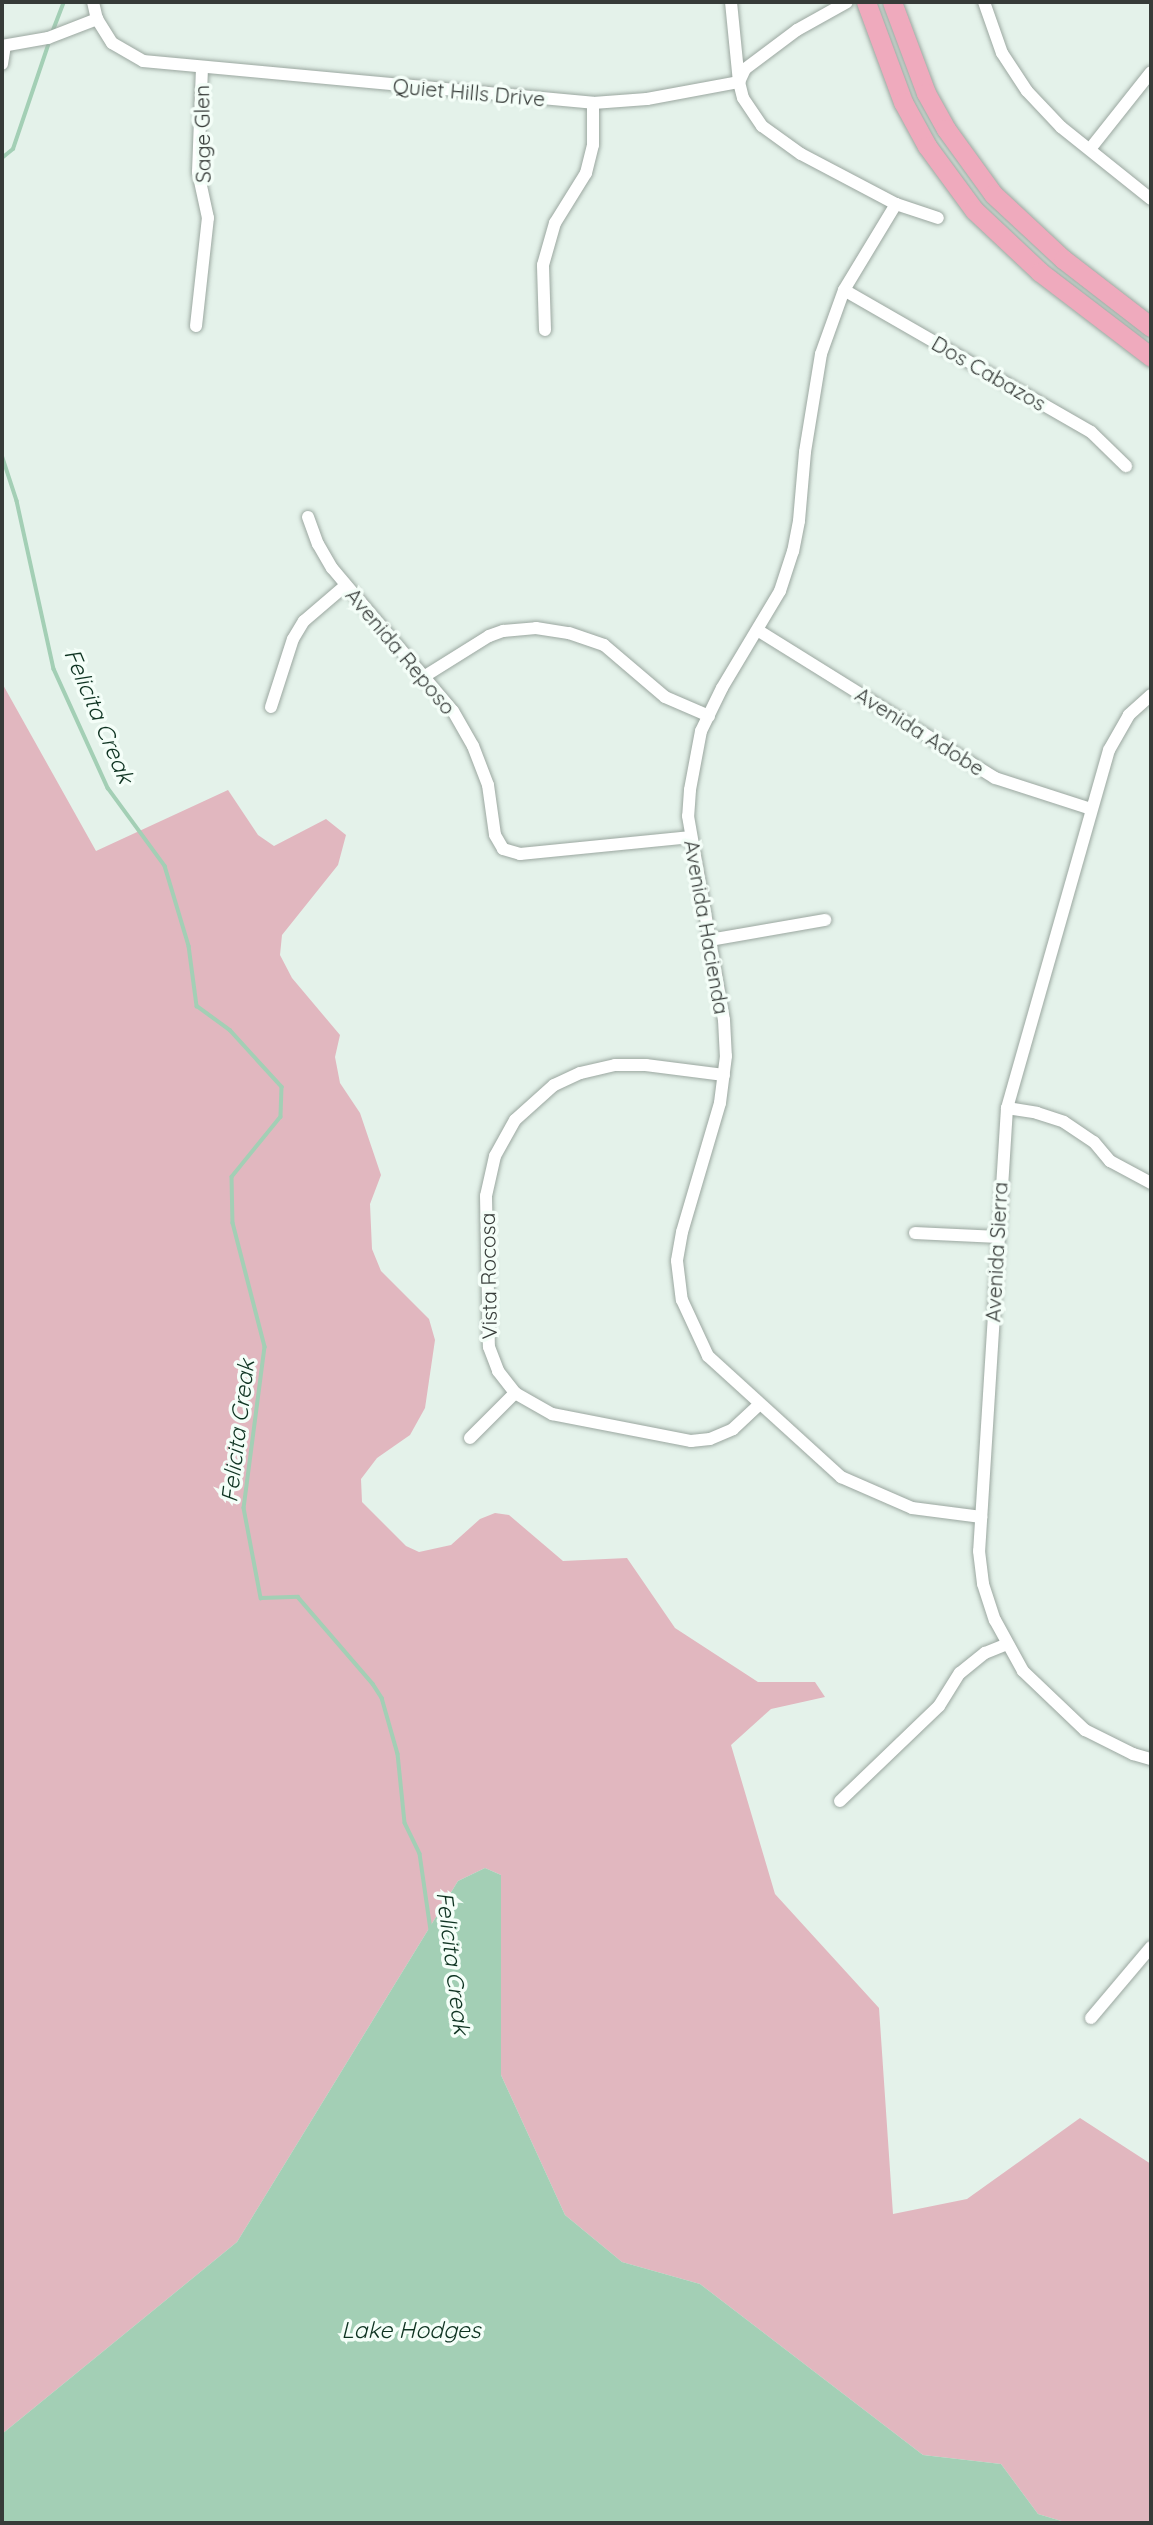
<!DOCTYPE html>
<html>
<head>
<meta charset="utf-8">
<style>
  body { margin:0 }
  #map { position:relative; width:1153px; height:2525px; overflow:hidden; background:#e4f2ea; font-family:Quicksand,sans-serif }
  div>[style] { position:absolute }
  .green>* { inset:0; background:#e1b7bf }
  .water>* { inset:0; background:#a3cfb5 }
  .stream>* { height:3.5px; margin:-1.75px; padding:0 1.75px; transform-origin:1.75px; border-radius:1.75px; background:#a3cfb5 }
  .roads { filter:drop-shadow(0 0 2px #9ba7a0) drop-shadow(0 0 2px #9ba7a0) }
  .street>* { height:12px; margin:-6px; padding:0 6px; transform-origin:6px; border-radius:6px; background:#fff }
  .primary>* { height:19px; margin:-9.5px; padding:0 9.5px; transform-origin:9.5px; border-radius:9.5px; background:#efaabd }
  span { translate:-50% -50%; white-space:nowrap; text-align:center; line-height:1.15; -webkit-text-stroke:7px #f4fef8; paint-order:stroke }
  .street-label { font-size:21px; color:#363b38 }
  .water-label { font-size:23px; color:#0e3321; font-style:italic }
  .frame { position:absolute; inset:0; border:4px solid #363b38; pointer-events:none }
</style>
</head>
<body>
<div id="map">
  <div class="green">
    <i style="clip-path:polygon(2px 683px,96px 851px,228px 790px,258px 835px,274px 846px,326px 819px,346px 835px,338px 865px,282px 935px,280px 955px,292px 978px,340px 1035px,335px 1057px,340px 1083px,360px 1113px,381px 1175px,370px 1204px,372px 1249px,381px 1271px,429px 1319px,435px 1340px,425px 1408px,410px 1435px,377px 1458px,361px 1479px,362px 1502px,406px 1546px,419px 1552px,451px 1545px,480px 1519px,495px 1513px,509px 1515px,563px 1561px,627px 1558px,675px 1628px,758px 1682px,815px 1682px,825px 1697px,771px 1709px,731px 1745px,775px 1894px,879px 2008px,893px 2214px,967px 2199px,1080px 2118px,1151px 2164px,1151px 2523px,1068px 2523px,1038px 2514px,1001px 2464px,923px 2455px,700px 2284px,622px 2262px,565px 2215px,501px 2075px,501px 1875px,485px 1868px,458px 1881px,237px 2242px,2px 2434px)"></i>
  </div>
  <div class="water">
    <i style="clip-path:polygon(485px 1868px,501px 1875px,501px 2075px,565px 2215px,622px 2262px,700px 2284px,923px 2455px,1001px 2464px,1038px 2514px,1068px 2523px,2px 2523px,2px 2434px,237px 2242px,458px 1881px)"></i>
  </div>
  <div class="stream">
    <i style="left:52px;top:33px;width:33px;rotate:-69deg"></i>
    <i style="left:2px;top:158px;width:14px;rotate:-39deg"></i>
    <i style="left:13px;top:149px;width:115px;rotate:-71.3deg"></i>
    <i style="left:2px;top:455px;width:48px;rotate:71.9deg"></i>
    <i style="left:17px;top:501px;width:172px;rotate:77.6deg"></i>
    <i style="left:54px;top:669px;width:131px;rotate:65.6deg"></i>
    <i style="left:108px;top:788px;width:97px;rotate:53.8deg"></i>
    <i style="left:165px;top:866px;width:84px;rotate:73.3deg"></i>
    <i style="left:189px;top:946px;width:61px;rotate:82.4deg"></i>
    <i style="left:197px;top:1006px;width:41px;rotate:36deg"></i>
    <i style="left:230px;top:1030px;width:77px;rotate:47.6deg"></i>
    <i style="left:282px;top:1087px;width:30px;rotate:92deg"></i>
    <i style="left:281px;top:1117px;width:77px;rotate:129.2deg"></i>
    <i style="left:232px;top:1177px;width:46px;rotate:88.8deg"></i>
    <i style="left:233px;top:1223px;width:128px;rotate:75.5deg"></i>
    <i style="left:265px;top:1347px;width:162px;rotate:97.4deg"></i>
    <i style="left:244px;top:1508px;width:92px;rotate:79.3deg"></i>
    <i style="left:261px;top:1598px;width:37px;rotate:-2deg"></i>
    <i style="left:298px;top:1597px;width:115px;rotate:49.2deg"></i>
    <i style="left:373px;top:1684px;width:17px;rotate:57deg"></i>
    <i style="left:382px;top:1698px;width:58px;rotate:74.1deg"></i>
    <i style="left:398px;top:1754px;width:69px;rotate:84.2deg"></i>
    <i style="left:405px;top:1823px;width:34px;rotate:64deg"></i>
    <i style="left:420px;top:1854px;width:77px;rotate:81.8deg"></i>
  </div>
  <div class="roads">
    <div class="street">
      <i style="left:93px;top:2px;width:17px;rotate:77deg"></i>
      <i style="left:97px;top:19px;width:28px;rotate:58deg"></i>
      <i style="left:112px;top:43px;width:36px;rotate:30deg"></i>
      <i style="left:143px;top:61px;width:452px;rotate:5.3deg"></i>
      <i style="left:593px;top:103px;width:54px;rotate:-4.2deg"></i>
      <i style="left:647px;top:99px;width:94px;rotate:-10.5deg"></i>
      <i style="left:739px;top:82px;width:14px;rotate:-65deg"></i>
      <i style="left:745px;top:69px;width:65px;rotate:-36.9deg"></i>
      <i style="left:797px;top:30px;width:57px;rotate:-29.2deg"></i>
      <i style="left:731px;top:2px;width:80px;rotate:84.3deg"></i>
      <i style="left:739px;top:82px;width:16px;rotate:76deg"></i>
      <i style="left:743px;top:98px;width:34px;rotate:56deg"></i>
      <i style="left:762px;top:126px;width:48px;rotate:35.7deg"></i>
      <i style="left:801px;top:154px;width:107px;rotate:27.8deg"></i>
      <i style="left:896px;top:204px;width:44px;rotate:18.4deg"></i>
      <i style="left:984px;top:2px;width:54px;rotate:70.6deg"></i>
      <i style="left:1002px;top:53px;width:45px;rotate:56.7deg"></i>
      <i style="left:1027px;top:91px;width:50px;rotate:46.6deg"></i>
      <i style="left:1061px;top:127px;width:115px;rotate:38.7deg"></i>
      <i style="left:2px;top:46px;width:47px;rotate:-9.9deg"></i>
      <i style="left:48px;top:38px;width:53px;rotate:-21.2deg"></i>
      <i style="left:2px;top:64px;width:18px;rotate:-81deg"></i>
      <i style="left:1090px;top:149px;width:98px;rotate:-51.6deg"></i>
      <i style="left:896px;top:204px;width:100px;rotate:121.2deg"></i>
      <i style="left:844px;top:290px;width:68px;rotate:109.8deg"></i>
      <i style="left:821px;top:354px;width:99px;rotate:99.3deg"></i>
      <i style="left:805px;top:452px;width:69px;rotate:95deg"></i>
      <i style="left:799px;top:521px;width:31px;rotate:101deg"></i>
      <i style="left:793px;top:551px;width:42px;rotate:108deg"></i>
      <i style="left:780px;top:591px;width:113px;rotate:120.9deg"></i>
      <i style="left:722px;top:688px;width:48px;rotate:116deg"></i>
      <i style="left:701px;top:731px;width:60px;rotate:100.6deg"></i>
      <i style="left:690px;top:790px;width:26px;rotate:94deg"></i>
      <i style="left:688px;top:816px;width:207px;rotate:80deg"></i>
      <i style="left:724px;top:1020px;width:36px;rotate:87deg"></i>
      <i style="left:726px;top:1056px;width:47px;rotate:97.3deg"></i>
      <i style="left:720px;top:1103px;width:134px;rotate:106.4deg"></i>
      <i style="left:682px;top:1232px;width:29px;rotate:100deg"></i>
      <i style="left:677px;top:1261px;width:39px;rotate:83deg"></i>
      <i style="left:682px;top:1300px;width:62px;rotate:65.1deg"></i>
      <i style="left:708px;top:1356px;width:180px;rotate:42.3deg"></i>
      <i style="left:841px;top:1477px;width:77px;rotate:23.6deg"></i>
      <i style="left:912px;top:1508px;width:70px;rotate:7.4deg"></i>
      <i style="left:844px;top:290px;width:285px;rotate:29.9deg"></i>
      <i style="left:1091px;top:432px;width:49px;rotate:44.2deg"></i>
      <i style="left:196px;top:326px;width:109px;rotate:-83.7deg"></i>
      <i style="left:208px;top:218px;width:47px;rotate:-102.3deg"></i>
      <i style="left:198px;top:172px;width:104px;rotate:-87.8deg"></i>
      <i style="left:545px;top:330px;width:65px;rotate:-91.8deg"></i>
      <i style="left:543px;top:265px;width:44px;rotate:-74.1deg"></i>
      <i style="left:555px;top:223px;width:59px;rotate:-58.2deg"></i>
      <i style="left:586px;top:173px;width:29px;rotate:-76deg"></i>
      <i style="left:593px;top:145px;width:42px;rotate:-90deg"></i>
      <i style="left:308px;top:517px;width:29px;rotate:70deg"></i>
      <i style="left:318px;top:544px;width:28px;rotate:60deg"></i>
      <i style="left:332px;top:568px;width:187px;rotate:49.8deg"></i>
      <i style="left:453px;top:711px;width:40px;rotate:60.3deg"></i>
      <i style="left:473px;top:746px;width:42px;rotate:69deg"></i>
      <i style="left:488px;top:785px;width:50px;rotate:82deg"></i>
      <i style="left:495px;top:835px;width:16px;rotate:60deg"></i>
      <i style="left:503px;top:849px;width:18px;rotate:16deg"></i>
      <i style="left:520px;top:854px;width:172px;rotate:-5.7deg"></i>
      <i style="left:759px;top:631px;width:278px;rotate:31.9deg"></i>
      <i style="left:995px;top:778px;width:101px;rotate:17.9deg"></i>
      <i style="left:425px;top:676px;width:75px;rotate:-32deg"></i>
      <i style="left:489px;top:636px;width:15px;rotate:-20deg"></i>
      <i style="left:503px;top:631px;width:33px;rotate:-5deg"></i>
      <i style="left:536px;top:628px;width:33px;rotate:9deg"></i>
      <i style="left:569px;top:633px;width:37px;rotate:19deg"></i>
      <i style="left:604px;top:645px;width:80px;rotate:40.4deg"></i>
      <i style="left:665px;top:697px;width:48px;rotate:23.4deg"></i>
      <i style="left:1151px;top:695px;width:30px;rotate:138deg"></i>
      <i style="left:1129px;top:715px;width:40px;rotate:119.7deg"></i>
      <i style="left:1109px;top:750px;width:372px;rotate:105.9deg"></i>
      <i style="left:1007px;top:1108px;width:444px;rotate:93.6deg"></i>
      <i style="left:979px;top:1551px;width:33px;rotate:83deg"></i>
      <i style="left:983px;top:1584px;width:38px;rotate:72deg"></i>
      <i style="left:995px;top:1620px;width:58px;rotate:61.2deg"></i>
      <i style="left:1023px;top:1671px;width:86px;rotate:43.6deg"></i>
      <i style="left:1085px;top:1730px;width:54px;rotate:26.6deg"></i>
      <i style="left:1133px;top:1754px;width:19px;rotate:16deg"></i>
      <i style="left:271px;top:707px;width:71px;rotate:-72.1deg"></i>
      <i style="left:293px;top:639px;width:21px;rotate:-59deg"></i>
      <i style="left:304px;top:621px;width:55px;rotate:-40.6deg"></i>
      <i style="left:710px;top:940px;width:117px;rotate:-9.9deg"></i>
      <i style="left:724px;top:1075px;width:79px;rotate:-172.7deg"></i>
      <i style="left:646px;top:1065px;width:31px;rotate:180deg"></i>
      <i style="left:615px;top:1065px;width:36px;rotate:167deg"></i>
      <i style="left:580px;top:1073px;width:29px;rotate:155deg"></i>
      <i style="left:554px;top:1085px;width:52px;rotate:138.1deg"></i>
      <i style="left:515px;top:1120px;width:41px;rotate:119.1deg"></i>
      <i style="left:495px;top:1156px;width:41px;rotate:102.7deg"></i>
      <i style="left:486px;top:1196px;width:151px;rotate:88.9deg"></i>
      <i style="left:489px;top:1347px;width:26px;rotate:69deg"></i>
      <i style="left:498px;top:1371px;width:28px;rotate:52deg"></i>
      <i style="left:515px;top:1393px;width:43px;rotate:29.6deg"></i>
      <i style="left:552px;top:1414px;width:142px;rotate:11deg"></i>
      <i style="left:691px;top:1441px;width:19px;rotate:-6deg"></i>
      <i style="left:710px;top:1439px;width:25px;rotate:-23deg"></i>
      <i style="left:733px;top:1429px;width:35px;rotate:-43deg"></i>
      <i style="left:1007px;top:1108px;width:30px;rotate:9deg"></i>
      <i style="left:1037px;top:1113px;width:28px;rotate:18deg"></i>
      <i style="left:1064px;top:1122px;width:36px;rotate:34deg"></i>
      <i style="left:1094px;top:1142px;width:25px;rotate:50deg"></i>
      <i style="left:1110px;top:1161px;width:47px;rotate:28.2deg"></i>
      <i style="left:915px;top:1233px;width:83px;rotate:2.8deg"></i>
      <i style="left:470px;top:1438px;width:64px;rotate:-45deg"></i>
      <i style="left:840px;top:1801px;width:137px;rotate:-43.8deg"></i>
      <i style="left:939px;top:1706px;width:39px;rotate:-58deg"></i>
      <i style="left:960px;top:1673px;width:32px;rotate:-39deg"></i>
      <i style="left:985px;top:1653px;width:24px;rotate:-22deg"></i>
      <i style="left:1091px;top:2018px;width:93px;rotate:-49.8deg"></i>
    </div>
    <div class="primary">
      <i style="left:866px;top:2px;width:107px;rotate:69.7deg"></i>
      <i style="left:903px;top:102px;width:50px;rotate:61.4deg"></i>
      <i style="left:927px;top:146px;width:79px;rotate:53.7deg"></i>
      <i style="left:974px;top:210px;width:91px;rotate:43.2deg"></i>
      <i style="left:1040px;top:272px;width:140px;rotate:37.4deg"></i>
      <i style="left:892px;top:2px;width:97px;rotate:69.5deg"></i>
      <i style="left:926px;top:93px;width:41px;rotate:60.9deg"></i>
      <i style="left:946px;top:129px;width:80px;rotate:54.1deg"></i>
      <i style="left:993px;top:194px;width:96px;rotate:42.9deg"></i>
      <i style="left:1063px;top:259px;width:111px;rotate:37.7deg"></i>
    </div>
  </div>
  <div class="street-label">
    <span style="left:469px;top:92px;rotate:5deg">Quiet Hills Drive</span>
    <span style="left:202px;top:134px;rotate:-91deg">Sage Glen</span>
    <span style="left:989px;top:373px;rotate:30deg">Dos Cabazos</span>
    <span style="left:401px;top:651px;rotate:50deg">Avenida Reposo</span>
    <span style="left:920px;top:731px;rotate:32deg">Avenida Adobe</span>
    <span style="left:707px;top:927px;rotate:80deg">Avenida Hacienda</span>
    <span style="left:996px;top:1252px;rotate:-87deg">Avenida Sierra</span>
    <span style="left:488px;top:1276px;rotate:-91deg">Vista Rocosa</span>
  </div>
  <div class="water-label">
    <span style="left:99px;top:716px;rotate:67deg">Felicita Creak</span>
    <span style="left:238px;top:1431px;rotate:-83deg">Felicita Creak</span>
    <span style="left:453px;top:1963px;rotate:83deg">Felicita Creak</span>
    <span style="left:411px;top:2330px">Lake Hodges</span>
  </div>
  <div class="frame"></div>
</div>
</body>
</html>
